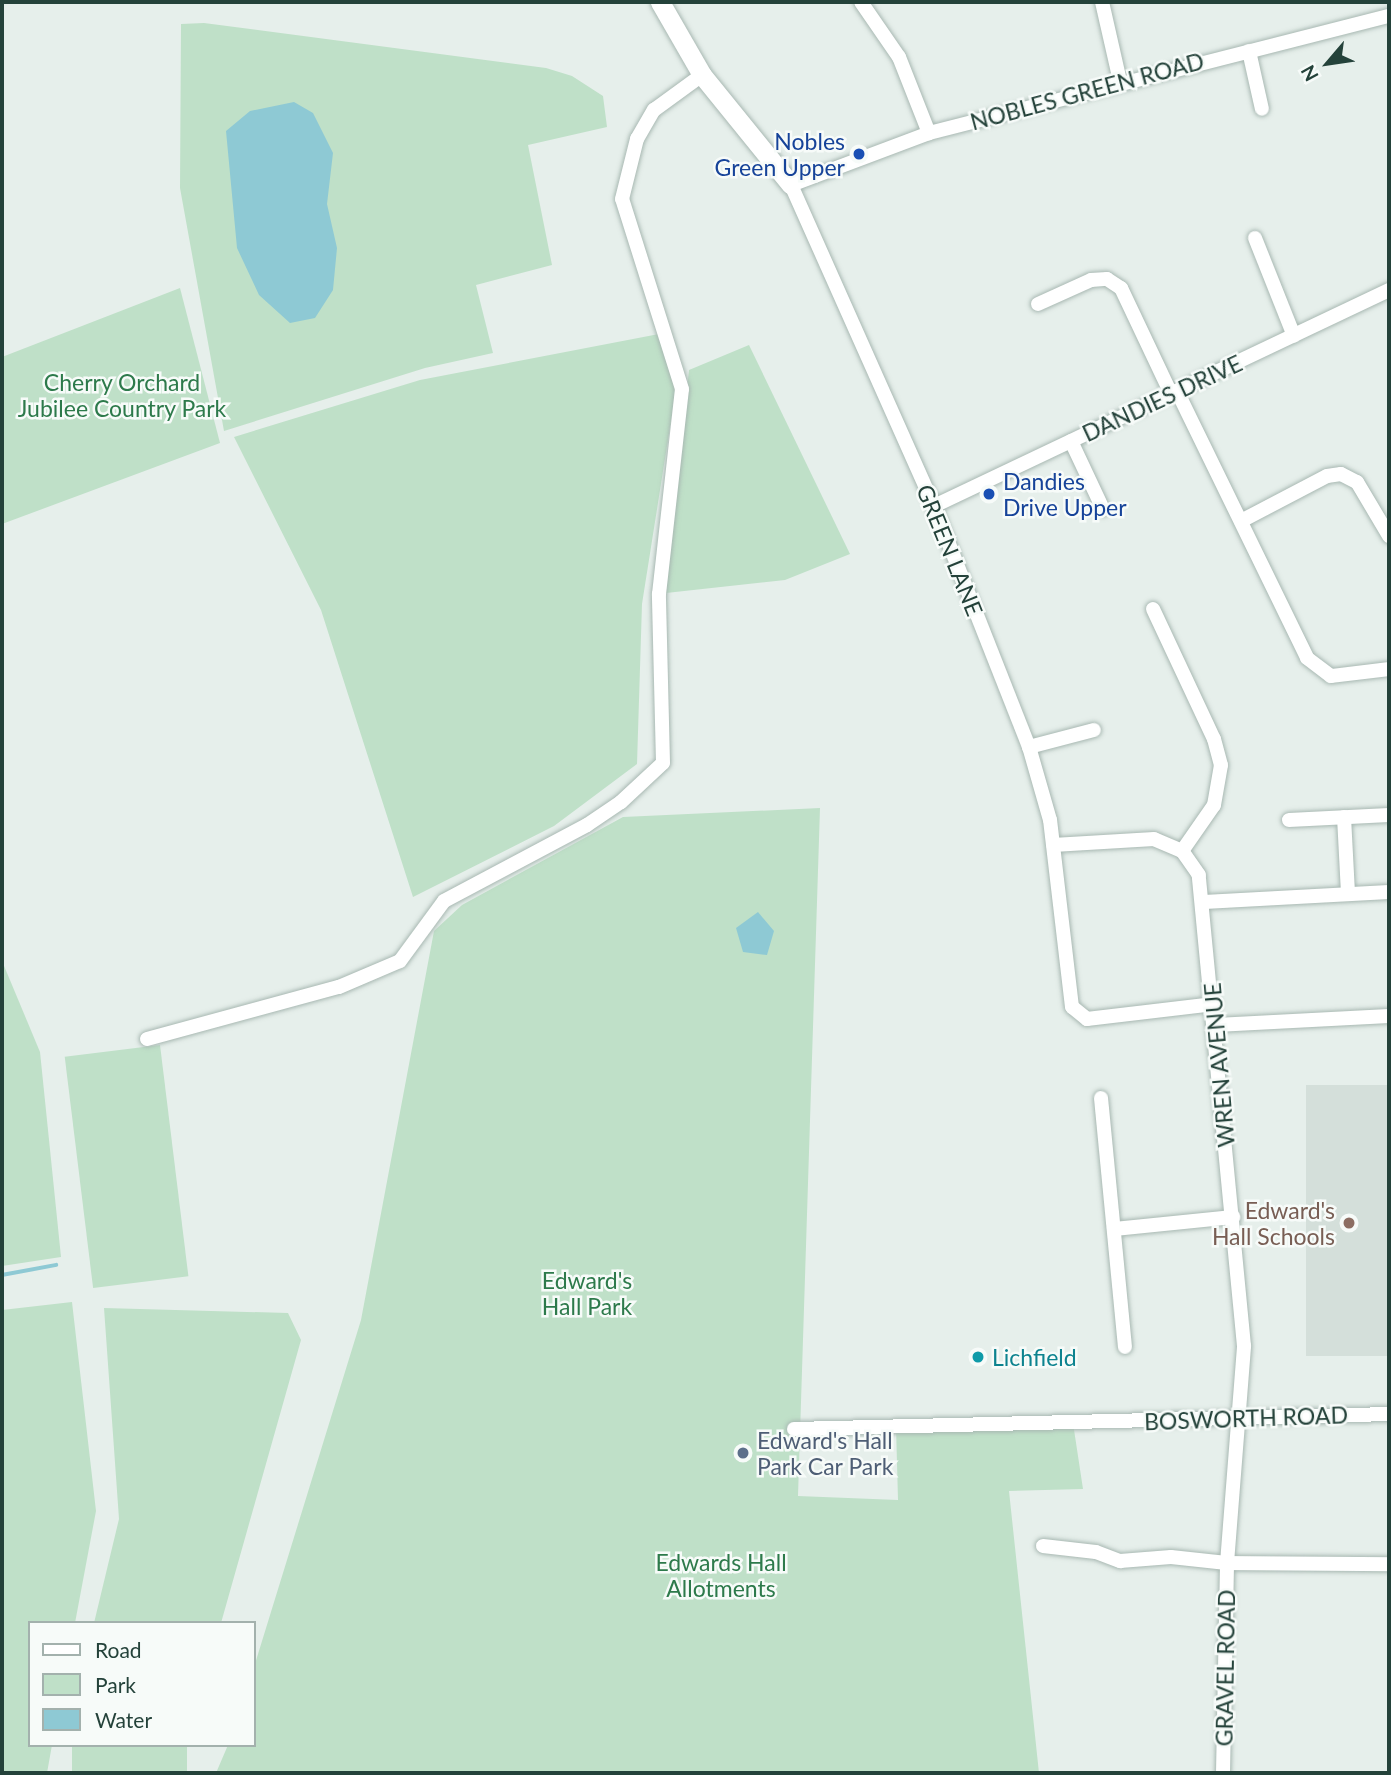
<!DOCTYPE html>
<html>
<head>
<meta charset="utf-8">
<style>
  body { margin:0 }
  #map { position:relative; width:1391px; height:1775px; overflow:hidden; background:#e6efeb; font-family:Lato,sans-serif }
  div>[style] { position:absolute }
  .built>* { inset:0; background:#d4dfda; transform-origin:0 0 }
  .green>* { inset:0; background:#bfe0c8; transform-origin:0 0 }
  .water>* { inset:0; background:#8ec9d4 }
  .stream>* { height:3.5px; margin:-1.75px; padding:0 1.75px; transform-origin:1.75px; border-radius:1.75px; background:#8ec9d4 }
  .roads { filter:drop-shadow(0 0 2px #a8b8b2) drop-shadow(0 0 2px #a8b8b2) }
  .street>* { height:14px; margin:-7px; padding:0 7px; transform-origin:7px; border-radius:7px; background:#fff }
  .secondary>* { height:19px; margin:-9.5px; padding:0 9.5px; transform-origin:9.5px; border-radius:9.5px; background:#fff }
  .dots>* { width:19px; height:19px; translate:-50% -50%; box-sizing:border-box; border:4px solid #f7fbf9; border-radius:50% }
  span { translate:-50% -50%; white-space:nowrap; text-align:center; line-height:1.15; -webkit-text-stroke:5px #f7fbf9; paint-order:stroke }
  .street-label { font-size:23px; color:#24423a }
  .transit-label { font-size:23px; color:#164399 }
  .right { translate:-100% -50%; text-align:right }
  .left { translate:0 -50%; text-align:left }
  .park-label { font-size:23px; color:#2d7a4b }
  .education-label { font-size:23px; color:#785e54 }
  .culture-label { font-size:23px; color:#0d838f }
  .service-label { font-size:23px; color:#4e5e75 }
  .frame { position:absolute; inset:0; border:4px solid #24423a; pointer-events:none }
  .legend { position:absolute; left:28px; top:1621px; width:228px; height:126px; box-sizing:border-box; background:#f7fbf9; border:2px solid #a3b1ad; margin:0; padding:9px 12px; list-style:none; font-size:21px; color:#24423a }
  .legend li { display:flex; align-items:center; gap:14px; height:35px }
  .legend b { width:35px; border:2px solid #a3b1ad }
  .north { position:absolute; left:1293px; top:28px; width:70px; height:70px; -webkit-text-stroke:5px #f7fbf9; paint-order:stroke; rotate:241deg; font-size:19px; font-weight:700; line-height:28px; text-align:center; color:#24423a }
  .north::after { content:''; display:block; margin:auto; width:24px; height:32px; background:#24423a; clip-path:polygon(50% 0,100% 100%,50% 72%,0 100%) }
</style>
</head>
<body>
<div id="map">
  <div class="built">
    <i style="left:1389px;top:1085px;width:271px;height:83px;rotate:90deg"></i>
  </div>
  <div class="green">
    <i style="clip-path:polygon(204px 23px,546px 68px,572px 76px,603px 96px,607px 127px,528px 145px,552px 265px,476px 285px,493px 353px,425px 368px,224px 431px,180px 188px,181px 24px)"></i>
    <i style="clip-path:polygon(180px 288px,220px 443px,2px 524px,2px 357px)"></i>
    <i style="clip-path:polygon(659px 334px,676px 389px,642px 604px,637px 764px,554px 826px,413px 897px,321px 610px,234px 437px,420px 380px)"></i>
    <i style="clip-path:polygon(749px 345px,850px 554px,785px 580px,666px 593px,689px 370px)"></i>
    <i style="clip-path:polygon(820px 808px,798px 1496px,898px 1500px,896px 1427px,1073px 1423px,1083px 1489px,1009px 1491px,1039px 1773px,216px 1773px,228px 1745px,254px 1745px,254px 1667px,361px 1320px,434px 931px,462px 905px,623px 817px)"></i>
    <i style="clip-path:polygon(2px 961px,40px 1052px,61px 1257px,2px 1266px)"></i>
    <i style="left:160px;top:1045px;width:233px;height:96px;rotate:83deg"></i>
    <i style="clip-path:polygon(72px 1302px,96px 1511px,75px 1623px,30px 1623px,30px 1745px,52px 1745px,47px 1773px,2px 1773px,2px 1310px)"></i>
    <i style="clip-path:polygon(104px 1308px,288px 1313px,301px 1340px,221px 1623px,94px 1623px,119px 1519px)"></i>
    <i style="left:72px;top:1745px;width:115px;height:28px"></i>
  </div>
  <div class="water">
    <i style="clip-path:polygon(294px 102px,313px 113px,333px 153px,327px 204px,337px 248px,333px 290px,315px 318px,290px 323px,259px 295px,237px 248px,226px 131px,250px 111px)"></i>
    <i style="clip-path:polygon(758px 912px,774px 931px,767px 955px,743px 952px,736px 928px)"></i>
  </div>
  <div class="stream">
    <i style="left:2px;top:1275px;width:55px;rotate:-10.5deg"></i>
  </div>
  <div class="roads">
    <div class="street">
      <i style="left:861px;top:2px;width:67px;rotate:55.4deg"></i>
      <i style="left:899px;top:57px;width:82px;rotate:68.5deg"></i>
      <i style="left:1102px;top:2px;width:81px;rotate:77.2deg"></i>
      <i style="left:1249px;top:51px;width:59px;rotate:77.4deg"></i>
      <i style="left:1255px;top:238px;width:105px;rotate:68.3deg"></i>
      <i style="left:1038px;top:304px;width:58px;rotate:-24.4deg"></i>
      <i style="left:1091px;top:280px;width:16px;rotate:-4deg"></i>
      <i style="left:1107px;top:279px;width:17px;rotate:33deg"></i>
      <i style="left:1121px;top:288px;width:117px;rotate:64.7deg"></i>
      <i style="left:1177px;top:391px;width:297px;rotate:64deg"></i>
      <i style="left:1307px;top:658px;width:30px;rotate:37deg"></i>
      <i style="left:1331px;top:676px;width:58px;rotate:-6.9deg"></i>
      <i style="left:1071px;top:441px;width:75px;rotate:64.8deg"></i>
      <i style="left:934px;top:506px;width:504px;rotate:-25.39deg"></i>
      <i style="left:1241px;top:521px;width:97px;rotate:-27.6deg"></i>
      <i style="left:1327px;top:476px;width:14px;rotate:-8deg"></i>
      <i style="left:1341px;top:474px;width:18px;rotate:27deg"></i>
      <i style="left:1357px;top:482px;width:63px;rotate:59.3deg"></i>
      <i style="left:1153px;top:609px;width:144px;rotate:64.9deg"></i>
      <i style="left:1214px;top:739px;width:27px;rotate:75deg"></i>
      <i style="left:1221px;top:765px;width:41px;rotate:99.9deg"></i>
      <i style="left:1214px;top:805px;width:56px;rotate:124.8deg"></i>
      <i style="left:1029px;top:747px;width:67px;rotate:-14.7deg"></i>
      <i style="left:1344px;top:817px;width:77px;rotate:87deg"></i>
      <i style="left:1289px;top:820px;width:100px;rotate:-2.9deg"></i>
      <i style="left:1204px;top:902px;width:185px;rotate:-3.1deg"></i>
      <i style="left:1214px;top:1004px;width:128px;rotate:173.3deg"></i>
      <i style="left:1087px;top:1019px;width:19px;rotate:-141deg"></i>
      <i style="left:1072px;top:1007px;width:188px;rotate:-96.7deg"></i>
      <i style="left:1050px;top:820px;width:76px;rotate:-106deg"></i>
      <i style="left:1029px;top:747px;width:259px;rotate:-111.5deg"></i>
      <i style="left:934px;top:506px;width:351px;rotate:-114deg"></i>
      <i style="left:791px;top:185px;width:147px;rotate:-20.6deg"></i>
      <i style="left:929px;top:133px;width:475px;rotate:-14.3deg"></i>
      <i style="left:1216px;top:1025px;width:173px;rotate:-3deg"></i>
      <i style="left:147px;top:1039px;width:199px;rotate:-15.2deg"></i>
      <i style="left:339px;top:987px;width:66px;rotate:-23.1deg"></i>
      <i style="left:400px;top:961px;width:74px;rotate:-53.7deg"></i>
      <i style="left:444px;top:901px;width:162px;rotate:-28deg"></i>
      <i style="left:587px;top:825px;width:41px;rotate:-34.1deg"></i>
      <i style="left:621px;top:802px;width:57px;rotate:-42.9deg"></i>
      <i style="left:663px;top:763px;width:169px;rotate:-91.4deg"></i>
      <i style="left:659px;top:594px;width:206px;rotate:-83.6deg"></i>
      <i style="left:682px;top:389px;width:199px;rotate:-107.5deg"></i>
      <i style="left:622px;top:199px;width:62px;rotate:-76deg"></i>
      <i style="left:637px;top:139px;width:34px;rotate:-60deg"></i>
      <i style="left:654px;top:110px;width:59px;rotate:-36.1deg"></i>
      <i style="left:1101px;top:1098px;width:250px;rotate:84.5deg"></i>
      <i style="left:1114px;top:1229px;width:120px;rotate:-5.8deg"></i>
      <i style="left:794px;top:1429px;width:595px;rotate:-1.44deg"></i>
      <i style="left:1043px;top:1546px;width:53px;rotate:6.5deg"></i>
      <i style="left:1096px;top:1552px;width:26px;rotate:21deg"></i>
      <i style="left:1120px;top:1561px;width:51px;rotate:-4.5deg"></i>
      <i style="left:1171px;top:1557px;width:56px;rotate:6.1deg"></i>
      <i style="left:1227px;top:1563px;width:218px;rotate:-85.5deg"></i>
      <i style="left:1244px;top:1346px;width:473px;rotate:-95.5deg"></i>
      <i style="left:1199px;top:875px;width:29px;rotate:-125deg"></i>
      <i style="left:1182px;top:851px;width:30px;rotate:-157deg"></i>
      <i style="left:1154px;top:839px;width:101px;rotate:176.6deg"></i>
      <i style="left:1223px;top:1773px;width:210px;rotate:-88.9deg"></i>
      <i style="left:1227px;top:1563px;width:162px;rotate:0.4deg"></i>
    </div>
    <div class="secondary">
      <i style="left:660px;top:2px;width:84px;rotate:60.1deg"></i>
      <i style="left:702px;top:75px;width:141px;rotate:51deg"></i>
    </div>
  </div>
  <div class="dots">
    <i style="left:859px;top:154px;background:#1a4fb4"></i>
    <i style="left:989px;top:494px;background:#1a4fb4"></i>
    <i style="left:1349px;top:1223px;background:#8d6e63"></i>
    <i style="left:978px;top:1357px;background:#0f9aa8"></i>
    <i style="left:743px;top:1453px;background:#5c6f8a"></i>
  </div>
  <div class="street-label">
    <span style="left:1087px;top:91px;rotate:-15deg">NOBLES GREEN ROAD</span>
    <span style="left:1162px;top:398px;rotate:-25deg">DANDIES DRIVE</span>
    <span style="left:950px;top:550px;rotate:68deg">GREEN LANE</span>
    <span style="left:1219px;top:1065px;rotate:-95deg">WREN AVENUE</span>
    <span style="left:1246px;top:1418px;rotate:-2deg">BOSWORTH ROAD</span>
    <span style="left:1225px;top:1668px;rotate:-89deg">GRAVEL ROAD</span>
  </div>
  <div class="transit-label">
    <span class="right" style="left:845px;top:154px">Nobles<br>Green Upper</span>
    <span class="left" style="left:1003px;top:494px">Dandies<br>Drive Upper</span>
  </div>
  <div class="park-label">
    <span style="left:122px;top:395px">Cherry Orchard<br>Jubilee Country Park</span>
    <span style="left:587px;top:1293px">Edward's<br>Hall Park</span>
    <span style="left:721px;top:1575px">Edwards Hall<br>Allotments</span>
  </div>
  <div class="education-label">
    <span class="right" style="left:1335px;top:1223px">Edward's<br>Hall Schools</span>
  </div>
  <div class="culture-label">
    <span class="left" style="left:992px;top:1357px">Lichfield</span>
  </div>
  <div class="service-label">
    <span class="left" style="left:757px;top:1453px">Edward's Hall<br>Park Car Park</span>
  </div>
  <div class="frame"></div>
  <ul class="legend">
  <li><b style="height:9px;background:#fff"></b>Road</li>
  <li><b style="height:19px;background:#bfe0c8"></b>Park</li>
  <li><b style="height:19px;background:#8ec9d4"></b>Water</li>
  </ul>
  <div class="north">N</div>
</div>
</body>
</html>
